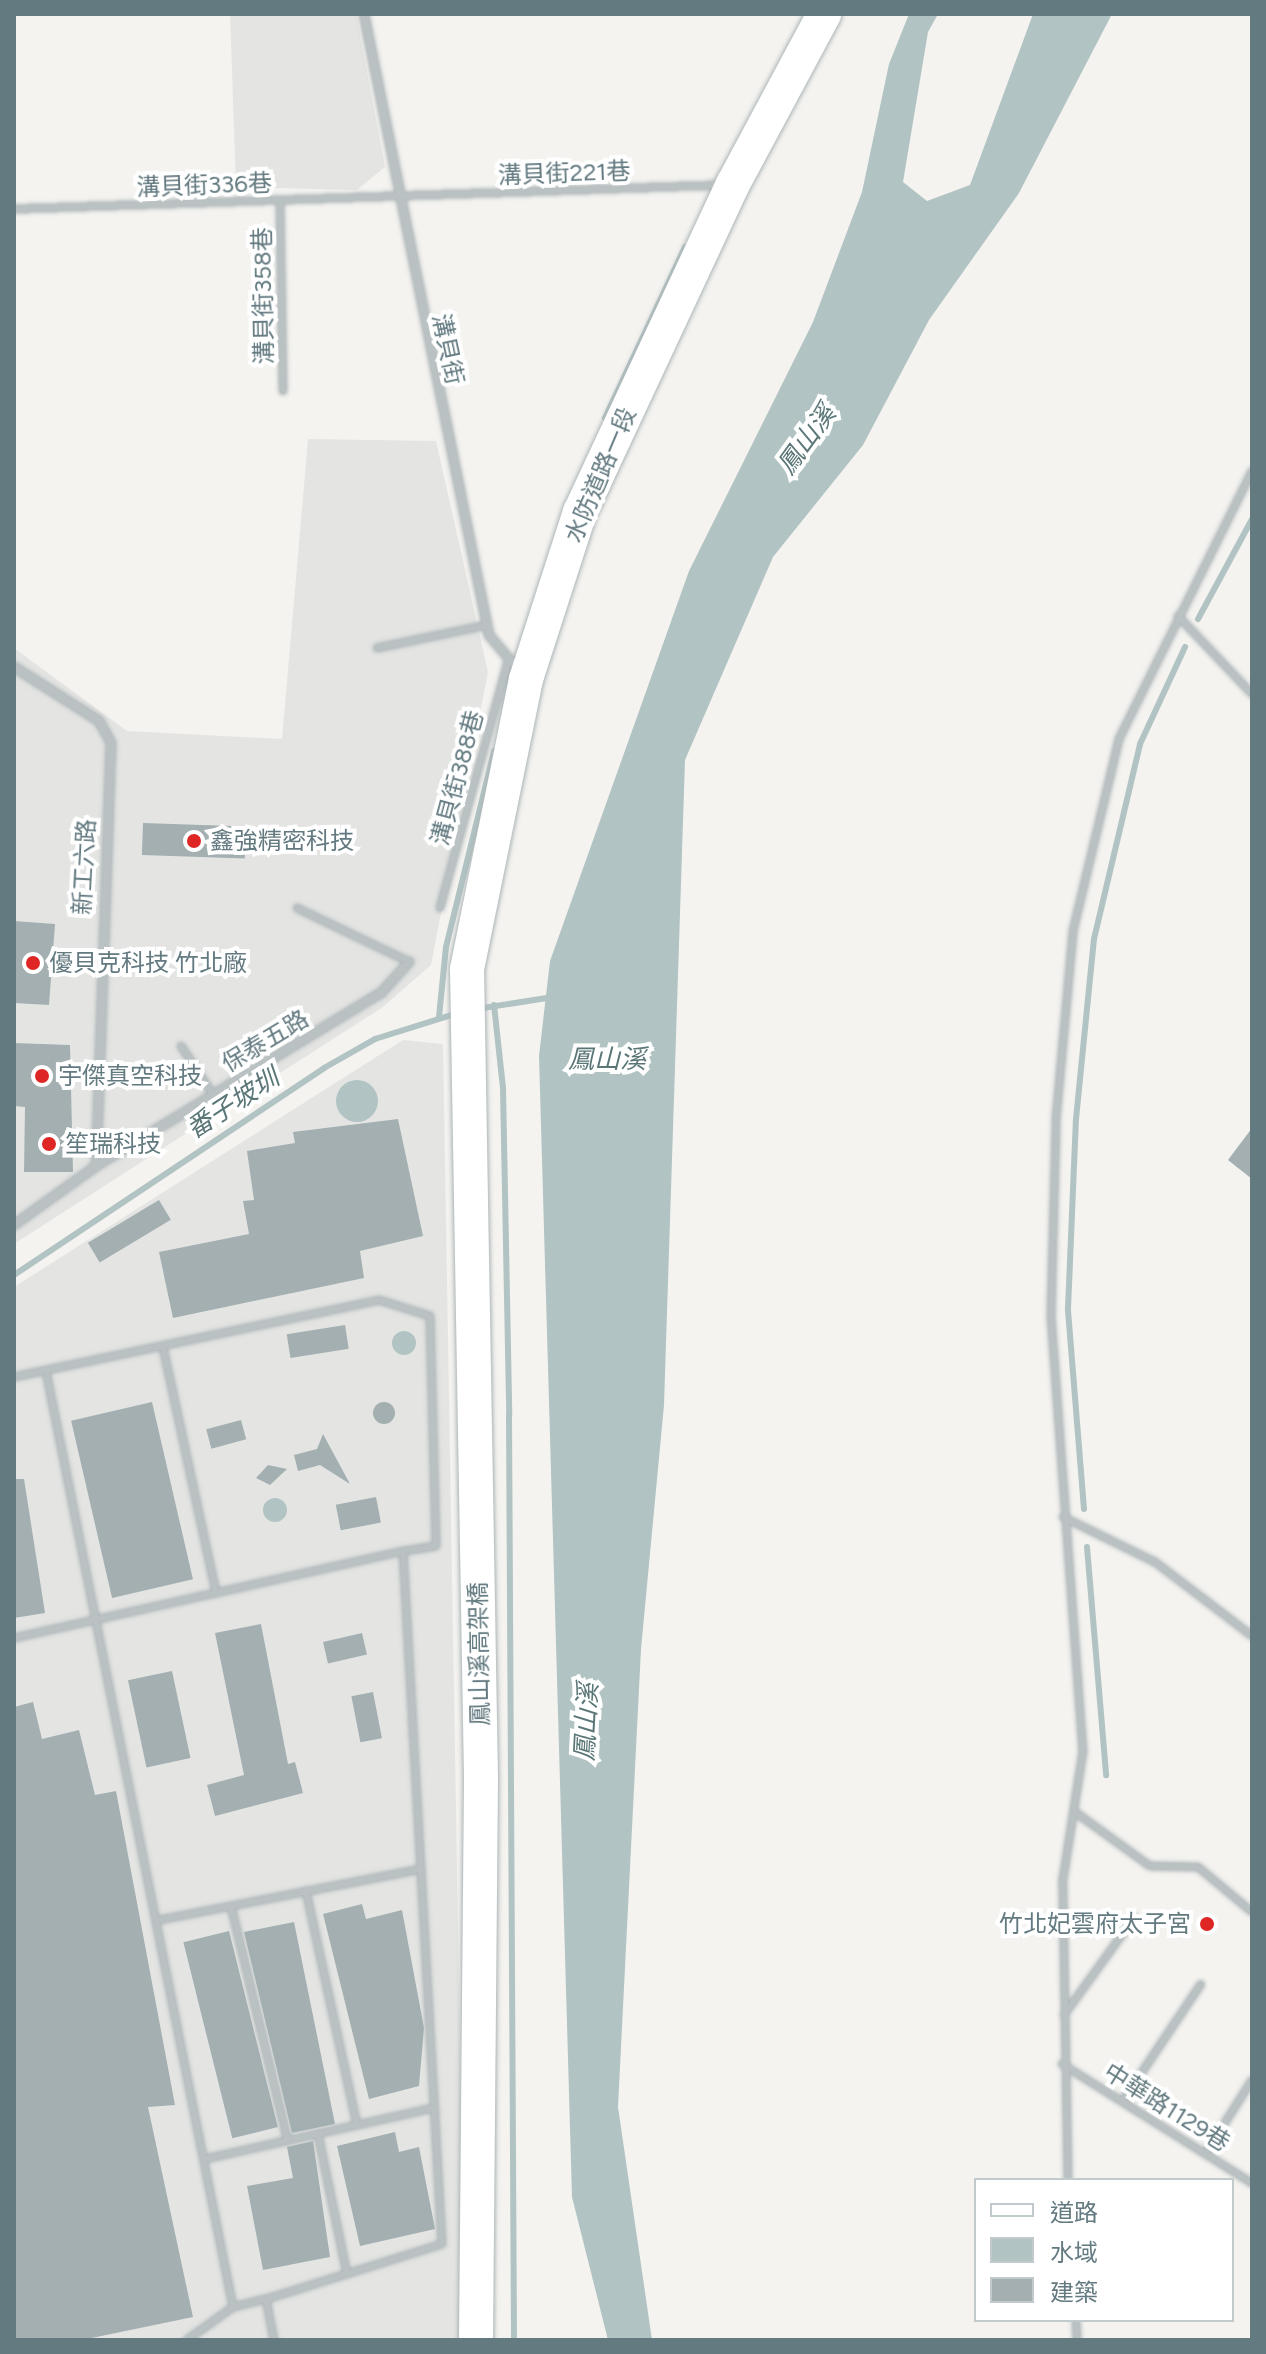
<!DOCTYPE html>
<html>
<head>
<meta charset="utf-8">
<style>
  body { margin:0 }
  #map { position:relative; width:1266px; height:2354px; overflow:hidden; background:#f4f3f0; font-family:Figtree,"Noto Sans TC",sans-serif }
  div>[style] { position:absolute }
  .built>* { inset:0; background:#e4e5e3 }
  .water>* { inset:0; background:#b1c3c3 }
  .round { border-radius:50% }
  .stream>* { height:6px; margin:-3px; padding:0 3px; transform-origin:3px; border-radius:3px; background:#b1c3c3 }
  .building>* { inset:0; background:#a3afb1; transform-origin:0 0 }
  .roads { filter:drop-shadow(0 0 2px #adb5b7) drop-shadow(0 0 2px #adb5b7) }
  .lane>* { height:6px; margin:-3px; padding:0 3px; transform-origin:3px; border-radius:3px; background:#bac1c2 }
  .street>* { height:8px; margin:-4px; padding:0 4px; transform-origin:4px; border-radius:4px; background:#bac1c2 }
  .secondary>* { height:34px; margin:-17px; padding:0 17px; transform-origin:17px; border-radius:17px; background:#fff }
  .dots>* { width:22px; height:22px; translate:-50% -50%; box-sizing:border-box; border:4px solid #fff; border-radius:50% }
  span { translate:-50% -50%; white-space:nowrap; text-align:center; line-height:1.15; -webkit-text-stroke:8px #fff; paint-order:stroke }
  .street-label { font-size:24px; color:#637a80 }
  .poi-label { font-size:24px; color:#637a80 }
  .left { translate:0 -50%; text-align:left }
  .right { translate:-100% -50%; text-align:right }
  .water-label { font-size:26px; color:#5a7677; font-style:italic }
  .frame { position:absolute; inset:0; border:16px solid #637a80; pointer-events:none }
  .legend { position:absolute; left:974px; top:2178px; width:260px; height:144px; box-sizing:border-box; background:#fff; border:2px solid #c1cacc; margin:0; padding:10px 14px; list-style:none; font-size:24px; color:#637a80 }
  .legend li { display:flex; align-items:center; gap:16px; height:40px }
  .legend b { width:40px; border:2px solid #c1cacc }
</style>
</head>
<body>
<div id="map">
  <div class="built">
    <i style="clip-path:polygon(230px 14px,356px 14px,385px 167px,357px 190px,236px 187px)"></i>
    <i style="clip-path:polygon(308px 439px,436px 441px,488px 672px,431px 965px,383px 1007px,14px 1244px,14px 648px,127px 731px,282px 739px)"></i>
    <i style="clip-path:polygon(403px 1040px,443px 1044px,465px 2340px,14px 2340px,14px 1287px)"></i>
  </div>
  <div class="water">
    <i style="clip-path:polygon(909px 14px,938px 14px,928px 32px,903px 182px,927px 201px,970px 185px,1033px 14px,1112px 14px,1019px 193px,929px 320px,863px 445px,773px 557px,685px 760px,664px 1405px,641px 1649px,618px 2107px,652px 2340px,608px 2340px,572px 2197px,539px 1056px,550px 961px,689px 571px,813px 322px,862px 192px,889px 64px)"></i>
    <i class="round" style="left:336px;top:1080px;width:42px;height:42px"></i>
    <i class="round" style="left:392px;top:1331px;width:24px;height:24px"></i>
    <i class="round" style="left:263px;top:1498px;width:24px;height:24px"></i>
  </div>
  <div class="stream">
    <i style="left:605px;top:418px;width:189px;rotate:-64.9deg"></i>
    <i style="left:1198px;top:619px;width:114px;rotate:-61.6deg"></i>
    <i style="left:494px;top:1005px;width:83px;rotate:83.8deg"></i>
    <i style="left:503px;top:1088px;width:327px;rotate:88.9deg"></i>
    <i style="left:509px;top:1415px;width:925px;rotate:89.69deg"></i>
    <i style="left:477px;top:1009px;width:77px;rotate:-9deg"></i>
    <i style="left:439px;top:1017px;width:70px;rotate:-84.3deg"></i>
    <i style="left:446px;top:947px;width:202px;rotate:-76.2deg"></i>
    <i style="left:14px;top:1275px;width:373px;rotate:-33.7deg"></i>
    <i style="left:324px;top:1068px;width:59px;rotate:-29.6deg"></i>
    <i style="left:375px;top:1039px;width:87px;rotate:-17.4deg"></i>
    <i style="left:1084px;top:1509px;width:201px;rotate:-94.6deg"></i>
    <i style="left:1068px;top:1309px;width:190px;rotate:-87.6deg"></i>
    <i style="left:1076px;top:1119px;width:181px;rotate:-84.3deg"></i>
    <i style="left:1094px;top:939px;width:200px;rotate:-76.7deg"></i>
    <i style="left:1140px;top:744px;width:107px;rotate:-65.1deg"></i>
    <i style="left:1087px;top:1547px;width:229px;rotate:85.2deg"></i>
  </div>
  <div class="building">
    <i style="left:143px;top:823px;width:103px;height:32px;rotate:2deg"></i>
    <i style="clip-path:polygon(14px 921px,55px 924px,49px 1005px,14px 1003px)"></i>
    <i style="clip-path:polygon(14px 1043px,70px 1045px,73px 1172px,24px 1172px,25px 1107px,14px 1106px)"></i>
    <i style="clip-path:polygon(398px 1119px,423px 1236px,360px 1251px,364px 1278px,173px 1318px,159px 1252px,249px 1234px,243px 1201px,254px 1200px,247px 1151px,295px 1143px,293px 1132px)"></i>
    <i style="clip-path:polygon(1252px 1128px,1252px 1179px,1228px 1160px)"></i>
    <i style="left:159px;top:1200px;width:23px;height:83px;rotate:59deg"></i>
    <i style="left:345px;top:1325px;width:24px;height:59px;rotate:81deg"></i>
    <i style="left:152px;top:1402px;width:182px;height:83px;rotate:77deg"></i>
    <i class="round" style="left:373px;top:1402px;width:22px;height:22px"></i>
    <i style="left:241px;top:1420px;width:20px;height:36px;rotate:75deg"></i>
    <i style="clip-path:polygon(323px 1434px,350px 1484px,320px 1465px,298px 1471px,294px 1455px,317px 1449px)"></i>
    <i style="clip-path:polygon(268px 1465px,287px 1469px,270px 1485px,256px 1478px)"></i>
    <i style="clip-path:polygon(14px 1479px,24px 1479px,45px 1613px,14px 1618px)"></i>
    <i style="left:376px;top:1497px;width:26px;height:41px;rotate:79deg"></i>
    <i style="clip-path:polygon(261px 1624px,288px 1764px,295px 1762px,303px 1793px,215px 1816px,207px 1785px,244px 1775px,215px 1633px)"></i>
    <i style="left:362px;top:1633px;width:22px;height:40px;rotate:77deg"></i>
    <i style="left:172px;top:1671px;width:89px;height:45px;rotate:78deg"></i>
    <i style="left:373px;top:1692px;width:47px;height:22px;rotate:79deg"></i>
    <i style="clip-path:polygon(33px 1702px,42px 1739px,79px 1730px,95px 1795px,116px 1791px,175px 2105px,148px 2107px,193px 2317px,82px 2340px,14px 2340px,14px 1707px)"></i>
    <i style="clip-path:polygon(362px 1904px,366px 1919px,402px 1910px,424px 2028px,419px 2086px,369px 2099px,323px 1914px)"></i>
    <i style="clip-path:polygon(294px 1922px,335px 2124px,292px 2133px,244px 1932px)"></i>
    <i style="left:229px;top:1931px;width:202px;height:47px;rotate:76deg"></i>
    <i style="clip-path:polygon(395px 2132px,399px 2152px,419px 2147px,435px 2229px,360px 2246px,337px 2146px)"></i>
    <i style="clip-path:polygon(313px 2141px,330px 2257px,263px 2270px,247px 2186px,293px 2178px,287px 2147px)"></i>
  </div>
  <div class="roads">
    <div class="lane">
      <i style="left:280px;top:201px;width:190px;rotate:89.1deg"></i>
      <i style="left:14px;top:209px;width:708px;rotate:-1.94deg"></i>
      <i style="left:1178px;top:616px;width:108px;rotate:46.5deg"></i>
      <i style="left:377px;top:648px;width:112px;rotate:-11.8deg"></i>
      <i style="left:297px;top:908px;width:124px;rotate:25.7deg"></i>
      <i style="left:440px;top:908px;width:259px;rotate:-74.6deg"></i>
      <i style="left:181px;top:1046px;width:60px;rotate:56.6deg"></i>
      <i style="left:163px;top:1347px;width:252px;rotate:77.8deg"></i>
      <i style="left:46px;top:1371px;width:954px;rotate:78.7deg"></i>
      <i style="left:233px;top:2307px;width:34px;rotate:-14deg"></i>
      <i style="left:14px;top:1377px;width:373px;rotate:-11.9deg"></i>
      <i style="left:379px;top:1300px;width:53px;rotate:17.4deg"></i>
      <i style="left:430px;top:1316px;width:230px;rotate:88.5deg"></i>
      <i style="left:436px;top:1546px;width:33px;rotate:171deg"></i>
      <i style="left:403px;top:1551px;width:694px;rotate:86.78deg"></i>
      <i style="left:442px;top:2244px;width:184px;rotate:162.6deg"></i>
      <i style="left:266px;top:2299px;width:42px;rotate:79deg"></i>
      <i style="left:1063px;top:1517px;width:102px;rotate:26.1deg"></i>
      <i style="left:1155px;top:1562px;width:122px;rotate:37.3deg"></i>
      <i style="left:14px;top:1638px;width:399px;rotate:-12.6deg"></i>
      <i style="left:1075px;top:1812px;width:92px;rotate:35.8deg"></i>
      <i style="left:1150px;top:1866px;width:48px;rotate:1.2deg"></i>
      <i style="left:1198px;top:1867px;width:70px;rotate:39.8deg"></i>
      <i style="left:306px;top:1891px;width:239px;rotate:77.7deg"></i>
      <i style="left:231px;top:1906px;width:242px;rotate:76.4deg"></i>
      <i style="left:159px;top:1920px;width:267px;rotate:-11deg"></i>
      <i style="left:1064px;top:2015px;width:120px;rotate:-54.2deg"></i>
      <i style="left:1062px;top:2064px;width:224px;rotate:32.1deg"></i>
      <i style="left:1124px;top:2099px;width:138px;rotate:-56.2deg"></i>
      <i style="left:318px;top:2134px;width:143px;rotate:78.3deg"></i>
      <i style="left:1207px;top:2151px;width:84px;rotate:-57.6deg"></i>
      <i style="left:205px;top:2159px;width:235px;rotate:-12.6deg"></i>
      <i style="left:1068px;top:2180px;width:301px;rotate:-91deg"></i>
      <i style="left:1063px;top:1879px;width:129px;rotate:-81.1deg"></i>
      <i style="left:1083px;top:1752px;width:437px;rotate:-94.2deg"></i>
      <i style="left:1051px;top:1316px;width:197px;rotate:-88.5deg"></i>
      <i style="left:1056px;top:1119px;width:189px;rotate:-84.8deg"></i>
      <i style="left:1073px;top:931px;width:197px;rotate:-76.5deg"></i>
      <i style="left:1119px;top:739px;width:299px;rotate:-63.6deg"></i>
      <i style="left:1076px;top:2320px;width:20px;rotate:87deg"></i>
      <i style="left:187px;top:2340px;width:57px;rotate:-35.7deg"></i>
    </div>
    <div class="street">
      <i style="left:364px;top:14px;width:633px;rotate:78.62deg"></i>
      <i style="left:489px;top:635px;width:48px;rotate:50deg"></i>
      <i style="left:14px;top:667px;width:101px;rotate:32.4deg"></i>
      <i style="left:99px;top:721px;width:25px;rotate:61deg"></i>
      <i style="left:111px;top:743px;width:423px;rotate:92deg"></i>
      <i style="left:14px;top:1225px;width:101px;rotate:-35.7deg"></i>
      <i style="left:96px;top:1166px;width:333px;rotate:-31.3deg"></i>
      <i style="left:381px;top:993px;width:42px;rotate:-47.9deg"></i>
    </div>
    <div class="secondary">
      <i style="left:476px;top:2340px;width:562px;rotate:-89.49deg"></i>
      <i style="left:481px;top:1778px;width:809px;rotate:-90.99deg"></i>
      <i style="left:467px;top:969px;width:296px;rotate:-78.5deg"></i>
      <i style="left:526px;top:679px;width:176px;rotate:-72.1deg"></i>
      <i style="left:580px;top:512px;width:362px;rotate:-65deg"></i>
      <i style="left:733px;top:184px;width:193px;rotate:-61.8deg"></i>
    </div>
  </div>
  <div class="dots">
    <i style="left:194px;top:841px;background:#de2725"></i>
    <i style="left:33px;top:963px;background:#de2725"></i>
    <i style="left:42px;top:1076px;background:#de2725"></i>
    <i style="left:49px;top:1144px;background:#de2725"></i>
    <i style="left:1207px;top:1924px;background:#de2725"></i>
  </div>
  <div class="street-label">
    <span style="left:564px;top:173px;rotate:-2deg">溝貝街221巷</span>
    <span style="left:204px;top:185px;rotate:-2deg">溝貝街336巷</span>
    <span style="left:263px;top:296px;rotate:-91deg">溝貝街358巷</span>
    <span style="left:448px;top:349px;rotate:78deg">溝貝街</span>
    <span style="left:600px;top:475px;rotate:-67deg">水防道路一段</span>
    <span style="left:457px;top:778px;rotate:-75deg">溝貝街388巷</span>
    <span style="left:84px;top:867px;rotate:-87deg">新工六路</span>
    <span style="left:265px;top:1041px;rotate:-31deg">保泰五路</span>
    <span style="left:479px;top:1654px;rotate:-91deg">鳳山溪高架橋</span>
    <span style="left:1167px;top:2107px;rotate:32deg">中華路1129巷</span>
  </div>
  <div class="poi-label">
    <span class="left" style="left:210px;top:841px">鑫強精密科技</span>
    <span class="left" style="left:49px;top:963px">優貝克科技 竹北廠</span>
    <span class="left" style="left:58px;top:1076px">宇傑真空科技</span>
    <span class="left" style="left:65px;top:1144px">笙瑞科技</span>
    <span class="right" style="left:1191px;top:1924px">竹北妃雲府太子宮</span>
  </div>
  <div class="water-label">
    <span style="left:807px;top:440px;rotate:-54deg">鳳山溪</span>
    <span style="left:607px;top:1060px">鳳山溪</span>
    <span style="left:233px;top:1104px;rotate:-33deg">番子坡圳</span>
    <span style="left:587px;top:1722px;rotate:-87deg">鳳山溪</span>
  </div>
  <div class="frame"></div>
  <ul class="legend">
  <li><b style="height:10px;background:#fff"></b>道路</li>
  <li><b style="height:22px;background:#b1c3c3"></b>水域</li>
  <li><b style="height:22px;background:#a3afb1"></b>建築</li>
  </ul>
</div>
</body>
</html>
